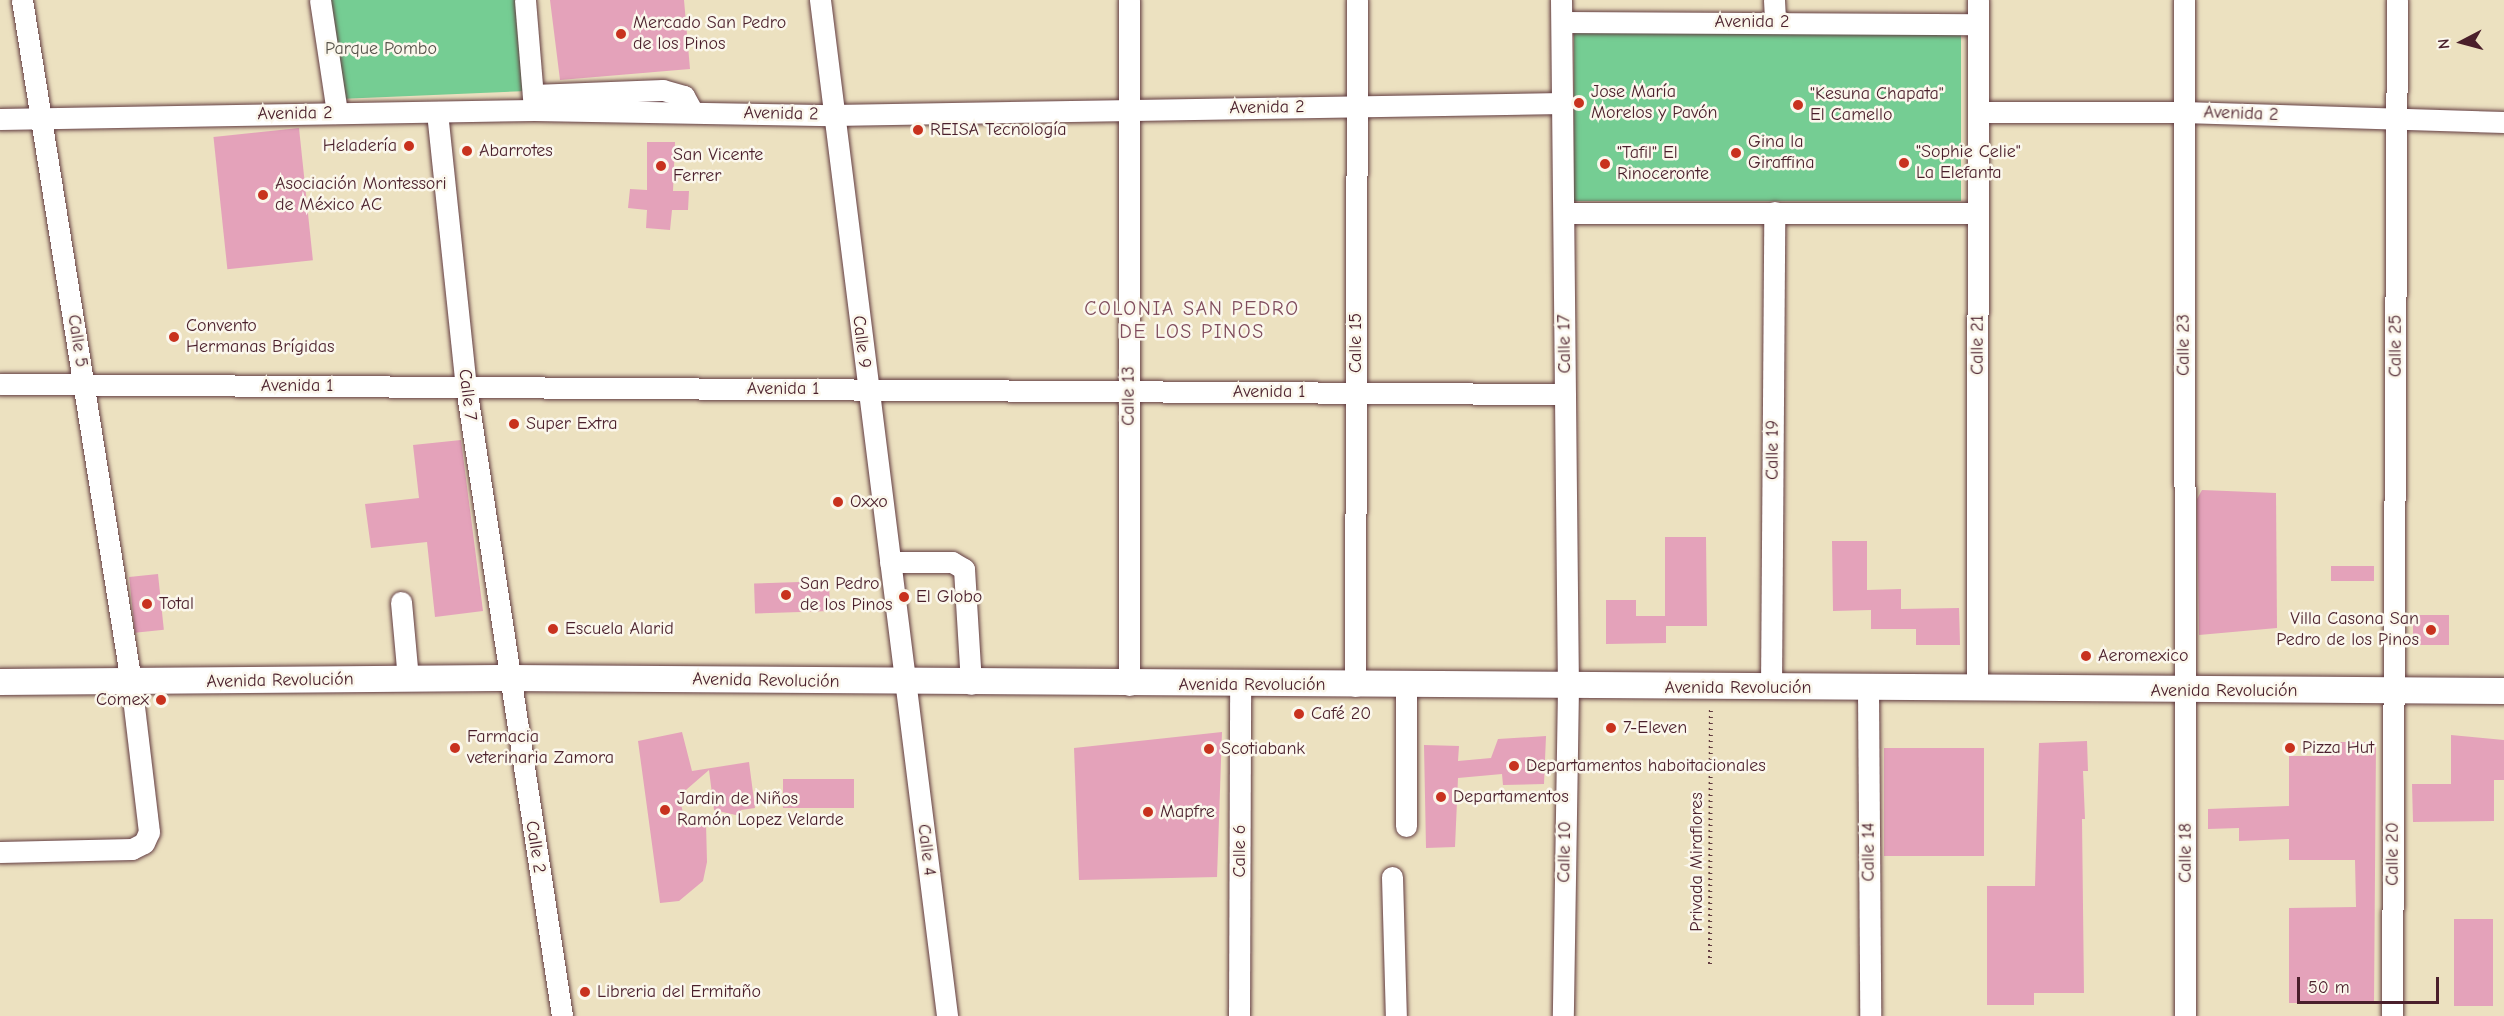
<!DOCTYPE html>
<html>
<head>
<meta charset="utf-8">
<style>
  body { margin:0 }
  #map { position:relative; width:2504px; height:1016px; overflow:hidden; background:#ece1c0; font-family:"Comic Neue",sans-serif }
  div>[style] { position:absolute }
  .green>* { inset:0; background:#75cd93; transform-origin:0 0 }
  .building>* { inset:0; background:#e4a2ba; transform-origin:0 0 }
  .path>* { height:4px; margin-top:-2px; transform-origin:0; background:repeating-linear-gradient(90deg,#623c41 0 1.5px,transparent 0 6px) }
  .roads { filter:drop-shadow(0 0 2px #623c41) drop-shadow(0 0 2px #623c41) }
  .minor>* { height:21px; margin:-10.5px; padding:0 10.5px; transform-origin:10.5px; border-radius:10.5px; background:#fff }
  .major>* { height:26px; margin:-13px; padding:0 13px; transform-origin:13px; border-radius:13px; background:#fff }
  .dots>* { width:16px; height:16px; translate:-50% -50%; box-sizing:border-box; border:3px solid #fbf7ec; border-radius:50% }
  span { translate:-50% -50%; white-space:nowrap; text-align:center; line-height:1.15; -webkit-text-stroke:5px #fbf7ec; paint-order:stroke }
  .street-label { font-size:18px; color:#4a1f2b }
  .poi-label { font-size:18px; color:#4a1f2b }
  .left { translate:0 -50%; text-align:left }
  .right { translate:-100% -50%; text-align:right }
  .park-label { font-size:18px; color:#57534a }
  .neighbourhood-label { font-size:20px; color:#804d5d; letter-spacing:1.5px }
  .north { position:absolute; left:2432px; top:12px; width:60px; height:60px; -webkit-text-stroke:4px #fbf7ec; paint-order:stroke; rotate:264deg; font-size:16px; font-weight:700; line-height:24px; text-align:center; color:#4a1f2b }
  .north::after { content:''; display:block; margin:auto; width:21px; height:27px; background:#4a1f2b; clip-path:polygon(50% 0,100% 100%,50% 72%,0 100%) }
  .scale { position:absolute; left:2297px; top:977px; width:142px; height:27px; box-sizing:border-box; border:3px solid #4a1f2b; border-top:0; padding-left:8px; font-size:18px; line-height:21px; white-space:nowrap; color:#4a1f2b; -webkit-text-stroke:4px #fbf7ec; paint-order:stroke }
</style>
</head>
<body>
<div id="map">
  <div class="green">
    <i style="clip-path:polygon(325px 0,519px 0,527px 91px,339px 99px)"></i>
    <i style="left:1574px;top:15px;width:387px;height:186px"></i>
  </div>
  <div class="building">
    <i style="clip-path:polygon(550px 0,684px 0,690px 69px,560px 80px)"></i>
    <i style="left:299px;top:128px;width:133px;height:86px;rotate:84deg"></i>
    <i style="clip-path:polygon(647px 142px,675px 142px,673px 191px,689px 191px,688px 210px,672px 210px,670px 230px,646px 228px,647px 210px,628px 208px,630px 189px,647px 190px)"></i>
    <i style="clip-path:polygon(461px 440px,483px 611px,435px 617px,427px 542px,371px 548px,365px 504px,419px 498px,413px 445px)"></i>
    <i style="clip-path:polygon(2202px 490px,2276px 493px,2277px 628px,2199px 635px,2197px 499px)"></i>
    <i style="clip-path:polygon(1665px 537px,1706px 537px,1707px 626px,1666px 626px,1666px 643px,1606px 644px,1606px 600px,1636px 600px,1636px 616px,1665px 616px)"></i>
    <i style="clip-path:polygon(1832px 541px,1867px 541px,1867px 590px,1901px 589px,1901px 609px,1959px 608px,1960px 645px,1916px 645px,1916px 629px,1871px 629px,1871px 610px,1833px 611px)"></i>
    <i style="left:2331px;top:566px;width:43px;height:15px"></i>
    <i style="left:158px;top:574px;width:56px;height:29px;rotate:84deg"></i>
    <i style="left:829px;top:581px;width:30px;height:75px;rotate:88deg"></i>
    <i style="left:2413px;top:615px;width:36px;height:30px"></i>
    <i style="clip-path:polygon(682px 732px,692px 771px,749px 762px,755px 808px,741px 810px,740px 816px,714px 810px,709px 770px,679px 796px,686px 825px,706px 823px,707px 862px,703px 881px,679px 901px,660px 903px,638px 741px)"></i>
    <i style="clip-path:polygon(1222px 732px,1217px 877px,1079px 880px,1074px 748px)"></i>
    <i style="clip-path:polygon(2451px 735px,2504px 740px,2504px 780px,2494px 780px,2494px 821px,2413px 822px,2412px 784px,2451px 784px)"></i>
    <i style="clip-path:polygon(1546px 736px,1544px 784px,1503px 785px,1502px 774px,1458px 778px,1455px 847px,1426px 848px,1424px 745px,1459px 746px,1458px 761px,1491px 758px,1498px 739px)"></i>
    <i style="clip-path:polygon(2087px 741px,2088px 771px,2083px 771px,2085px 819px,2082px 819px,2084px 993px,2034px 993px,2034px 1005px,1987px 1005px,1987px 886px,2035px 886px,2039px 743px)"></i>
    <i style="clip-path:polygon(2329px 742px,2376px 742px,2374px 1003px,2289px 1003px,2289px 908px,2356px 907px,2355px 860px,2289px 860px,2289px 839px,2239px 841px,2239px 828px,2208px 829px,2208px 809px,2289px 806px,2289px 756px,2329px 756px)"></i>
    <i style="left:1884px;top:748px;width:100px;height:108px"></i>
    <i style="left:783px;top:779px;width:71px;height:29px"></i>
    <i style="left:2454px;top:919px;width:39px;height:87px"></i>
  </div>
  <div class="path">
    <i style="left:1710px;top:964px;width:257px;rotate:-89.8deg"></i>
  </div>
  <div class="roads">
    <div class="minor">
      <i style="left:320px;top:0;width:114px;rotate:81.4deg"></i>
      <i style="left:525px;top:0;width:109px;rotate:85.3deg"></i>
      <i style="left:820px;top:0;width:1024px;rotate:82.87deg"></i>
      <i style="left:1561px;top:0;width:687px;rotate:89.42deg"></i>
      <i style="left:1568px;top:687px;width:329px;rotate:90.9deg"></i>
      <i style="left:1774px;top:0;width:22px;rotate:87deg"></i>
      <i style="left:2184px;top:0;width:1016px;rotate:89.94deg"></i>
      <i style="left:1562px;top:22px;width:416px;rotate:0.3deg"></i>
      <i style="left:533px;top:95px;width:130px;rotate:-2.2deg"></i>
      <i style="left:663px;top:90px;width:22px;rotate:16deg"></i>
      <i style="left:684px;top:96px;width:18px;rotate:61deg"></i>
      <i style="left:437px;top:112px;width:277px;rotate:84deg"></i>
      <i style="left:466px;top:387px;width:636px;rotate:81.32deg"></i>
      <i style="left:1978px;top:112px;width:205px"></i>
      <i style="left:2183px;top:112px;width:321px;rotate:1.8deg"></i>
      <i style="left:0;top:119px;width:534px;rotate:-0.97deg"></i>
      <i style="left:534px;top:110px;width:299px;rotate:1deg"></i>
      <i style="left:833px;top:115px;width:730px;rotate:-0.94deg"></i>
      <i style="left:1564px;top:213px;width:414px"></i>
      <i style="left:0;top:384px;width:1565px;rotate:0.37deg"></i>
      <i style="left:890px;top:562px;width:62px"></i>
      <i style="left:952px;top:562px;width:14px;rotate:30deg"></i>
      <i style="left:964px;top:569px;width:115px;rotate:86.5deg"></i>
      <i style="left:401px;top:602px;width:77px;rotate:84.8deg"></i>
      <i style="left:1129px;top:685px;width:685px;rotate:-90deg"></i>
      <i style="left:1355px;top:686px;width:686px;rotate:-89.83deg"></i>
      <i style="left:1771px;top:688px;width:476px;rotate:-89.6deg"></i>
      <i style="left:1868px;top:689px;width:327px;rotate:89.6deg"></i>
      <i style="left:1977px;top:689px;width:689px;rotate:-89.92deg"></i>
      <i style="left:1406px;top:826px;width:140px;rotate:-90deg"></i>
      <i style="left:0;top:852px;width:132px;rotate:-1.3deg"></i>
      <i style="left:132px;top:849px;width:13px;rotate:-27deg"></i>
      <i style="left:144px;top:843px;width:12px;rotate:-66deg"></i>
      <i style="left:149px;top:832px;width:151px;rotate:-96.8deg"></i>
      <i style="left:131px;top:682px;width:691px;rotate:-99.08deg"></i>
      <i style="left:1392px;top:877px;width:139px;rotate:88.4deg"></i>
      <i style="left:1239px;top:1016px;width:331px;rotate:-89.8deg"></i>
      <i style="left:2392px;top:1016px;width:1016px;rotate:-89.72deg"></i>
    </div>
    <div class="major">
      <i style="left:0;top:682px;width:509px;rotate:-0.45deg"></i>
      <i style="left:509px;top:678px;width:1995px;rotate:0.37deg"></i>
    </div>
  </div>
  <div class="dots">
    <i style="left:621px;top:34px;background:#c8321e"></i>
    <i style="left:1579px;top:103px;background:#c8321e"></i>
    <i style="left:1798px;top:105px;background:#c8321e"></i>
    <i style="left:918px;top:130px;background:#c8321e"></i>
    <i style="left:409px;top:146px;background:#c8321e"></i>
    <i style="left:467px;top:151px;background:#c8321e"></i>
    <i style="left:1736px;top:153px;background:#c8321e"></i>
    <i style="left:1904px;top:163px;background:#c8321e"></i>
    <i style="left:1605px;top:164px;background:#c8321e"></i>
    <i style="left:661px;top:166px;background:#c8321e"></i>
    <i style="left:263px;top:195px;background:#c8321e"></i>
    <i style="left:174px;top:337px;background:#c8321e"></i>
    <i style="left:514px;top:424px;background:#c8321e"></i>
    <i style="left:838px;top:502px;background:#c8321e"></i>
    <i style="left:786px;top:595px;background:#c8321e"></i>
    <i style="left:904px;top:597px;background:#c8321e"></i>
    <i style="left:147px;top:604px;background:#c8321e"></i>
    <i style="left:553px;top:629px;background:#c8321e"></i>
    <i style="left:2431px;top:630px;background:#c8321e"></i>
    <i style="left:2086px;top:656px;background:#c8321e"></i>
    <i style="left:161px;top:700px;background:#c8321e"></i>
    <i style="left:1299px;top:714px;background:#c8321e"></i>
    <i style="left:1611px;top:728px;background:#c8321e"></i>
    <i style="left:455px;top:748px;background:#c8321e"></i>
    <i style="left:2290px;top:748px;background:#c8321e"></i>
    <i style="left:1209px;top:749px;background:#c8321e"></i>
    <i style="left:1514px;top:766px;background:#c8321e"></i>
    <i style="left:1441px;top:797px;background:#c8321e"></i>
    <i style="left:665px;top:810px;background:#c8321e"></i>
    <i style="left:1148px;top:812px;background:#c8321e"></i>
    <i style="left:585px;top:992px;background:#c8321e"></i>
  </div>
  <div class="street-label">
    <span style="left:1752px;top:22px">Avenida 2</span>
    <span style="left:1267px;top:108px;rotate:-1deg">Avenida 2</span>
    <span style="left:295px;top:114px;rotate:-1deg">Avenida 2</span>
    <span style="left:781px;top:114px;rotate:1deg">Avenida 2</span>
    <span style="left:2241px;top:114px;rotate:2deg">Avenida 2</span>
    <span style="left:77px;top:341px;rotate:81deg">Calle 5</span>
    <span style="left:861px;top:342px;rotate:83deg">Calle 9</span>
    <span style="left:1356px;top:343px;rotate:-90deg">Calle 15</span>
    <span style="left:1565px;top:344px;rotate:-91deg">Calle 17</span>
    <span style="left:1978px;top:345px;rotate:-90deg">Calle 21</span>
    <span style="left:2184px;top:345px;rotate:-90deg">Calle 23</span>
    <span style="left:2396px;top:346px;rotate:-90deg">Calle 25</span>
    <span style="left:297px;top:386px">Avenida 1</span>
    <span style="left:783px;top:389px">Avenida 1</span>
    <span style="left:1269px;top:392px">Avenida 1</span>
    <span style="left:467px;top:395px;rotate:83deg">Calle 7</span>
    <span style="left:1129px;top:396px;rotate:-90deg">Calle 13</span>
    <span style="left:1773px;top:450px;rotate:-90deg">Calle 19</span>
    <span style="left:280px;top:681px;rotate:-1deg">Avenida Revolución</span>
    <span style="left:766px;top:681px;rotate:1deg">Avenida Revolución</span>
    <span style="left:1252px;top:685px">Avenida Revolución</span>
    <span style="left:1738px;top:688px">Avenida Revolución</span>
    <span style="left:2224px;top:691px">Avenida Revolución</span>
    <span style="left:535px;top:847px;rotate:81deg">Calle 2</span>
    <span style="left:926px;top:850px;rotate:83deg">Calle 4</span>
    <span style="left:1240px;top:851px;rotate:-90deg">Calle 6</span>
    <span style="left:1565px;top:852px;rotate:-89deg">Calle 10</span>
    <span style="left:1869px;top:852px;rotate:-90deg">Calle 14</span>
    <span style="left:2186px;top:853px;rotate:-90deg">Calle 18</span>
    <span style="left:2393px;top:854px;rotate:-90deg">Calle 20</span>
    <span style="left:1697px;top:862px;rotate:-90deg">Privada Miraflores</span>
  </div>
  <div class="poi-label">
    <span class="left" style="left:633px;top:34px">Mercado San Pedro<br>de los Pinos</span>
    <span class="left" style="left:1591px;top:103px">Jose María<br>Morelos y Pavón</span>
    <span class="left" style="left:1810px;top:105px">"Kesuna Chapata"<br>El Camello</span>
    <span class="left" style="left:930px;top:130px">REISA Tecnología</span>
    <span class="left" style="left:1748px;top:153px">Gina la<br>Giraffina</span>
    <span class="right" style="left:397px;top:146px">Heladería</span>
    <span class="left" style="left:479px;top:151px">Abarrotes</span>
    <span class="left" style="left:1916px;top:163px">"Sophie Celie"<br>La Elefanta</span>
    <span class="left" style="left:1617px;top:164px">"Tafil" El<br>Rinoceronte</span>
    <span class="left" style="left:673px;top:166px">San Vicente<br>Ferrer</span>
    <span class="left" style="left:275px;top:195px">Asociación Montessori<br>de México AC</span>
    <span class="left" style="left:186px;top:337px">Convento<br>Hermanas Brígidas</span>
    <span class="left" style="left:526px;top:424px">Super Extra</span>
    <span class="left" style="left:850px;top:502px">Oxxo</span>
    <span class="left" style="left:800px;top:595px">San Pedro<br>de los Pinos</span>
    <span class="left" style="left:916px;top:597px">El Globo</span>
    <span class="left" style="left:159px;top:604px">Total</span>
    <span class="right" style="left:2419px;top:630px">Villa Casona San<br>Pedro de los Pinos</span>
    <span class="left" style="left:565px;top:629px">Escuela Alarid</span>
    <span class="left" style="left:2098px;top:656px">Aeromexico</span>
    <span class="right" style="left:149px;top:700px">Comex</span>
    <span class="left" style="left:1311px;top:714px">Café 20</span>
    <span class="left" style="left:1623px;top:728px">7-Eleven</span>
    <span class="left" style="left:467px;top:748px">Farmacia<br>veterinaria Zamora</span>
    <span class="left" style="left:2302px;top:748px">Pizza Hut</span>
    <span class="left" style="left:1221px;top:749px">Scotiabank</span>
    <span class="left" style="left:1526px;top:766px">Departamentos haboitacionales</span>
    <span class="left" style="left:1453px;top:797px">Departamentos</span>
    <span class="left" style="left:677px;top:810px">Jardin de Niños<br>Ramón Lopez Velarde</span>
    <span class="left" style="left:1160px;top:812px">Mapfre</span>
    <span class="left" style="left:597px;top:992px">Libreria del Ermitaño</span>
  </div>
  <div class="park-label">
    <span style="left:381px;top:49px">Parque Pombo</span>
  </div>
  <div class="neighbourhood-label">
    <span style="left:1192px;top:320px">COLONIA SAN PEDRO<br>DE LOS PINOS</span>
  </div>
  <div class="north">N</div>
  <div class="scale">50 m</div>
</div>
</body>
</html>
